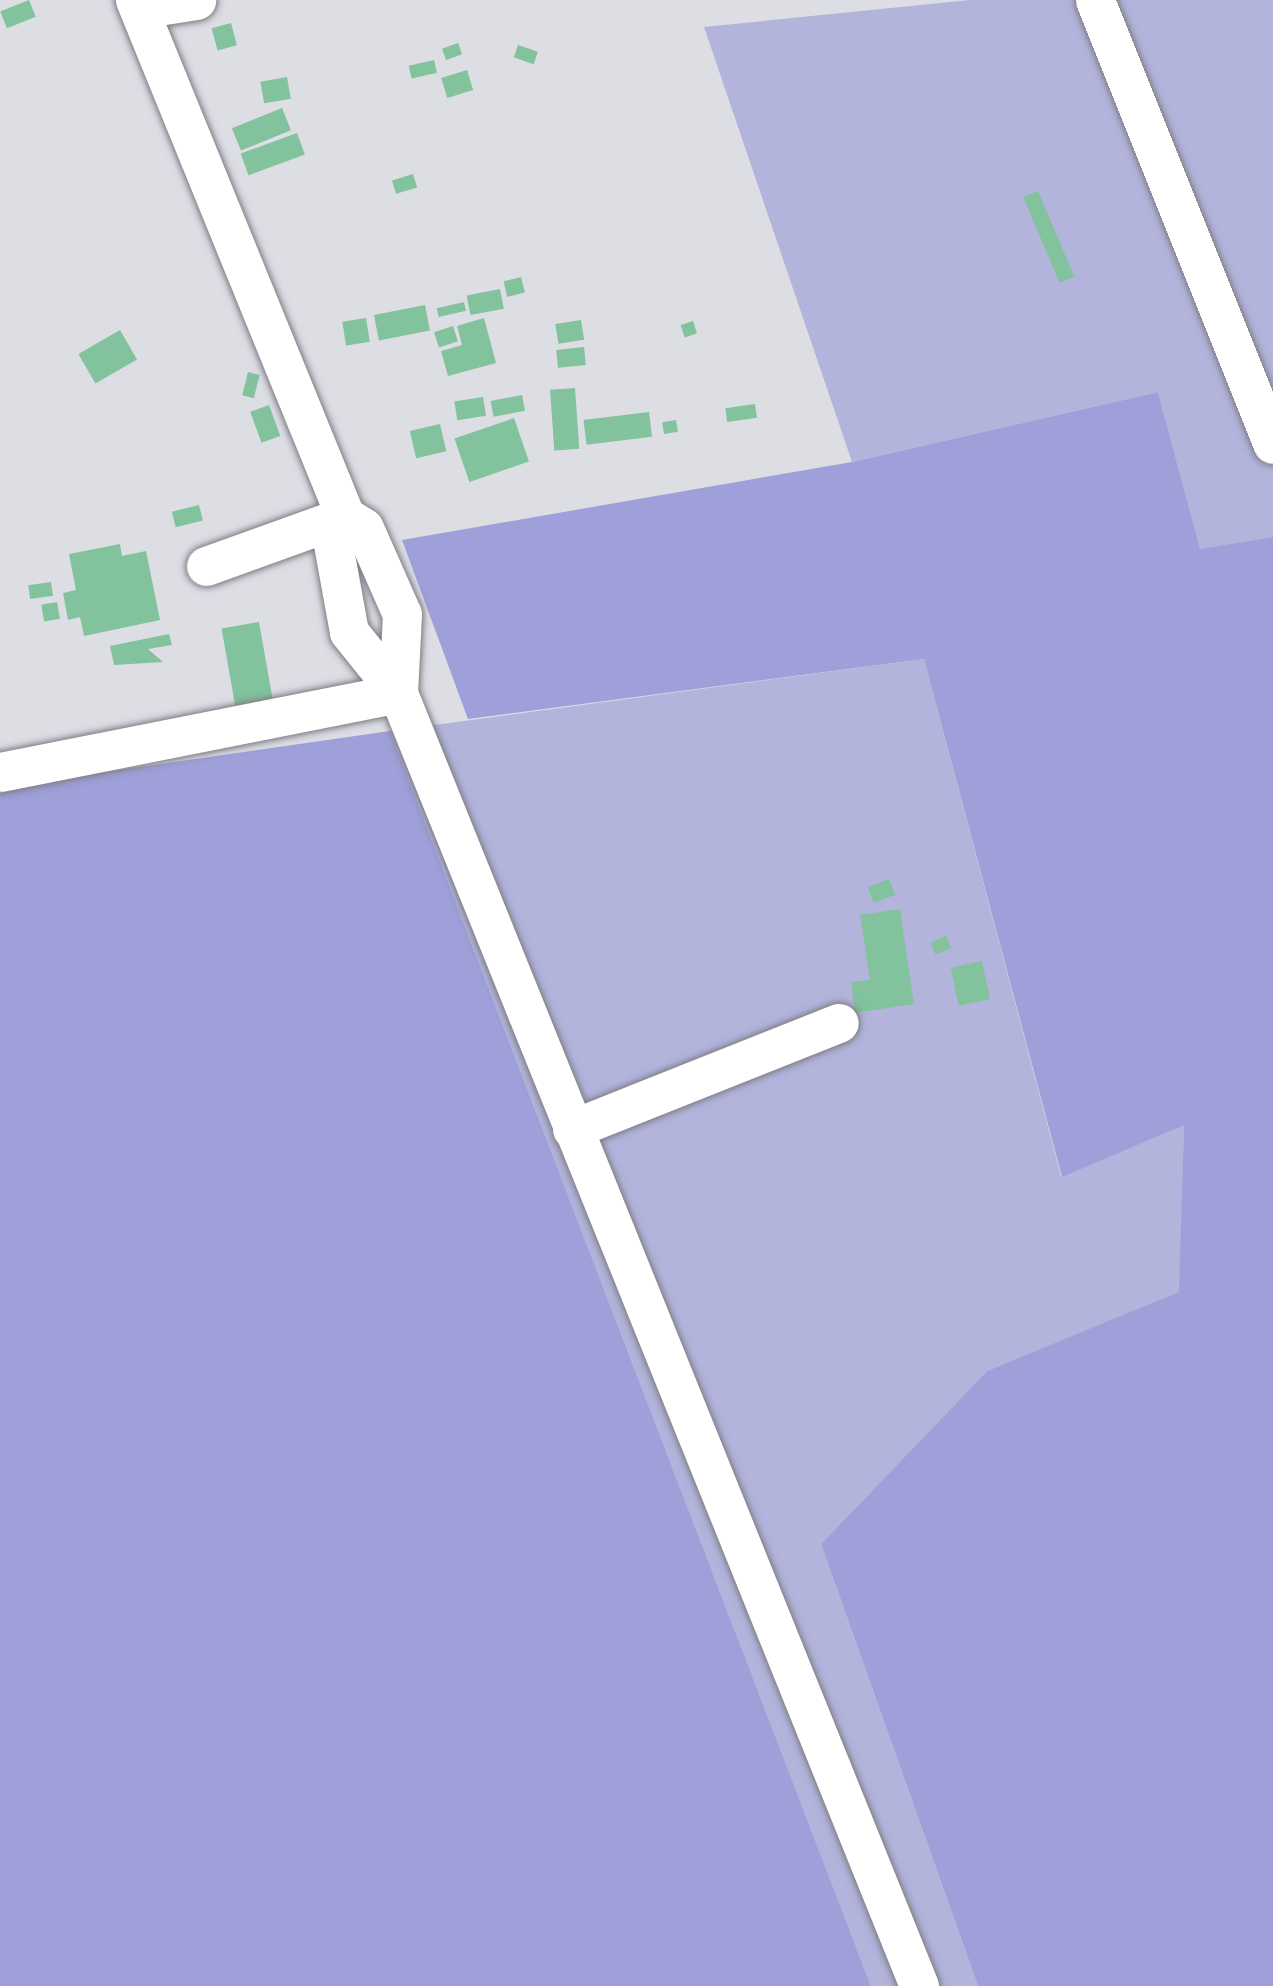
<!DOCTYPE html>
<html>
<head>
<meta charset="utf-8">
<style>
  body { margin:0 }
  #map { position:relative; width:1273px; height:1986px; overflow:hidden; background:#dddde4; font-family:"Source Sans 3",sans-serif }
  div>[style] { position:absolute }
  .green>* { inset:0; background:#b3b4dc }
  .forest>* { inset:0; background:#9f9fd9 }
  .building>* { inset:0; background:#82c29d; transform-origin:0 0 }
  .roads { filter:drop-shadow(0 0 3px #7e7e85) drop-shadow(0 0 3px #7e7e85) }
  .street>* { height:39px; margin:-19.5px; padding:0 19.5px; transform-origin:19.5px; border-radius:19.5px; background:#fff }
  span { translate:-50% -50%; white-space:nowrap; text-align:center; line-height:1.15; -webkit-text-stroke:10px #eaeaf2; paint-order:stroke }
</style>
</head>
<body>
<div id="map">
  <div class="green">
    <i style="clip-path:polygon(970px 0,1273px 0,1273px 537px,1200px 550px,1158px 392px,852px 462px,704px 27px)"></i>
    <i style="clip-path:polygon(924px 659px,1061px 1176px,1184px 1124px,1180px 1292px,987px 1371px,821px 1544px,978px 1986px,871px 1986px,390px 731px)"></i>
  </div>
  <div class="forest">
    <i style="clip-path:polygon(1158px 392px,1200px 549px,1273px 537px,1273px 1986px,978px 1986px,821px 1544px,987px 1371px,1179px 1292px,1184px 1125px,1062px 1177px,924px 659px,468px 719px,402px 540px,852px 462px)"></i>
    <i style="clip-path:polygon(390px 731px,871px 1986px,0 1986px,0 787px)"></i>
  </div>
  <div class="building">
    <i style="left:29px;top:0;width:18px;height:31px;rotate:68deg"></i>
    <i style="left:231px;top:23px;width:23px;height:20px;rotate:75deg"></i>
    <i style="left:458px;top:43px;width:12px;height:17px;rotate:70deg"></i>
    <i style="left:518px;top:45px;width:21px;height:13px;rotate:19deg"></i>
    <i style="left:434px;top:60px;width:13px;height:26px;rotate:77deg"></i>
    <i style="left:467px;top:70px;width:21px;height:27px;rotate:73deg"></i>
    <i style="left:287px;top:77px;width:22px;height:27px;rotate:80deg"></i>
    <i style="left:282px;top:108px;width:24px;height:54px;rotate:68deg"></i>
    <i style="left:297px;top:133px;width:23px;height:60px;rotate:70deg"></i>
    <i style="left:413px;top:174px;width:14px;height:22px;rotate:73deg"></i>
    <i style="left:1038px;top:191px;width:93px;height:16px;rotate:67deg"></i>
    <i style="left:521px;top:277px;width:16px;height:18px;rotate:76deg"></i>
    <i style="left:500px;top:289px;width:20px;height:34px;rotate:79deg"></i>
    <i style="left:464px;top:302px;width:9px;height:28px;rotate:77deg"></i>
    <i style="left:425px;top:305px;width:26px;height:52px;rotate:79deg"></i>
    <i style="left:366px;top:318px;width:24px;height:24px;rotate:81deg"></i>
    <i style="clip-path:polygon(484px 318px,496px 363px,448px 376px,441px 351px,462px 345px,457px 326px)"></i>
    <i style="left:581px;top:320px;width:20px;height:26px;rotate:81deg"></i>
    <i style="left:693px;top:321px;width:13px;height:13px;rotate:72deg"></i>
    <i style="left:453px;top:326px;width:16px;height:20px;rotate:72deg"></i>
    <i style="left:120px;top:330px;width:34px;height:48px;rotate:60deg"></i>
    <i style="left:584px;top:347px;width:18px;height:28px;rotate:84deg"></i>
    <i style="left:248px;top:372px;width:12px;height:24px;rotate:14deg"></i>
    <i style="left:575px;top:388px;width:61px;height:25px;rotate:86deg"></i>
    <i style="left:522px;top:395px;width:16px;height:32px;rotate:79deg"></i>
    <i style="left:483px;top:397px;width:19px;height:29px;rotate:81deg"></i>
    <i style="left:755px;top:404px;width:14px;height:30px;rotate:82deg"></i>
    <i style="left:269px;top:405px;width:33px;height:20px;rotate:70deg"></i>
    <i style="left:649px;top:412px;width:25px;height:66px;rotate:83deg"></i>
    <i style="left:514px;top:418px;width:46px;height:63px;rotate:71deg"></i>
    <i style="left:676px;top:420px;width:12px;height:14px;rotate:81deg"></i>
    <i style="left:440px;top:424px;width:28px;height:31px;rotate:77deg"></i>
    <i style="left:199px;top:505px;width:16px;height:28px;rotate:76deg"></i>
    <i style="clip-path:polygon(120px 544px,122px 556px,146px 551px,160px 620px,84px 636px,80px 617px,68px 620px,63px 593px,76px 590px,69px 554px)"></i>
    <i style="left:51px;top:582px;width:14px;height:23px;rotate:82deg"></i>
    <i style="left:57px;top:602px;width:17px;height:16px;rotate:80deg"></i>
    <i style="left:259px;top:622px;width:78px;height:38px;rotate:80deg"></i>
    <i style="clip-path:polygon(169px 634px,172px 645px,148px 649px,163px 662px,114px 665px,110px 646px)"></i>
    <i style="left:889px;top:879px;width:17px;height:23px;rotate:69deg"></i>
    <i style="clip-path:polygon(900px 909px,914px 1004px,855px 1013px,851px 982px,870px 980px,860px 915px)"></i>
    <i style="left:946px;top:936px;width:13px;height:17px;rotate:67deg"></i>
    <i style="left:982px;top:961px;width:39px;height:32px;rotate:78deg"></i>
  </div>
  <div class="roads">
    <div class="street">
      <i style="left:135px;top:0;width:557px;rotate:67.85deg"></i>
      <i style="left:345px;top:516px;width:22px;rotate:32deg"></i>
      <i style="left:364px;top:528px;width:94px;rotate:66.2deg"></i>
      <i style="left:402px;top:614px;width:79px;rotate:92.9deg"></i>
      <i style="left:1095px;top:0;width:478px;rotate:68.2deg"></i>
      <i style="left:139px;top:9px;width:58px;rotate:-9deg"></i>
      <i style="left:345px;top:516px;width:30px;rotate:113deg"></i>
      <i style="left:333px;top:544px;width:89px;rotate:79.7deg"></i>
      <i style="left:349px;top:632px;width:78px;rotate:51.2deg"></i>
      <i style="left:398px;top:693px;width:1394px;rotate:68.05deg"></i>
      <i style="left:206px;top:566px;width:148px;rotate:-19.8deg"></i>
      <i style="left:0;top:772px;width:406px;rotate:-11.2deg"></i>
      <i style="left:572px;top:1129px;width:287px;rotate:-21.7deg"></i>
    </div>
  </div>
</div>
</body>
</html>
